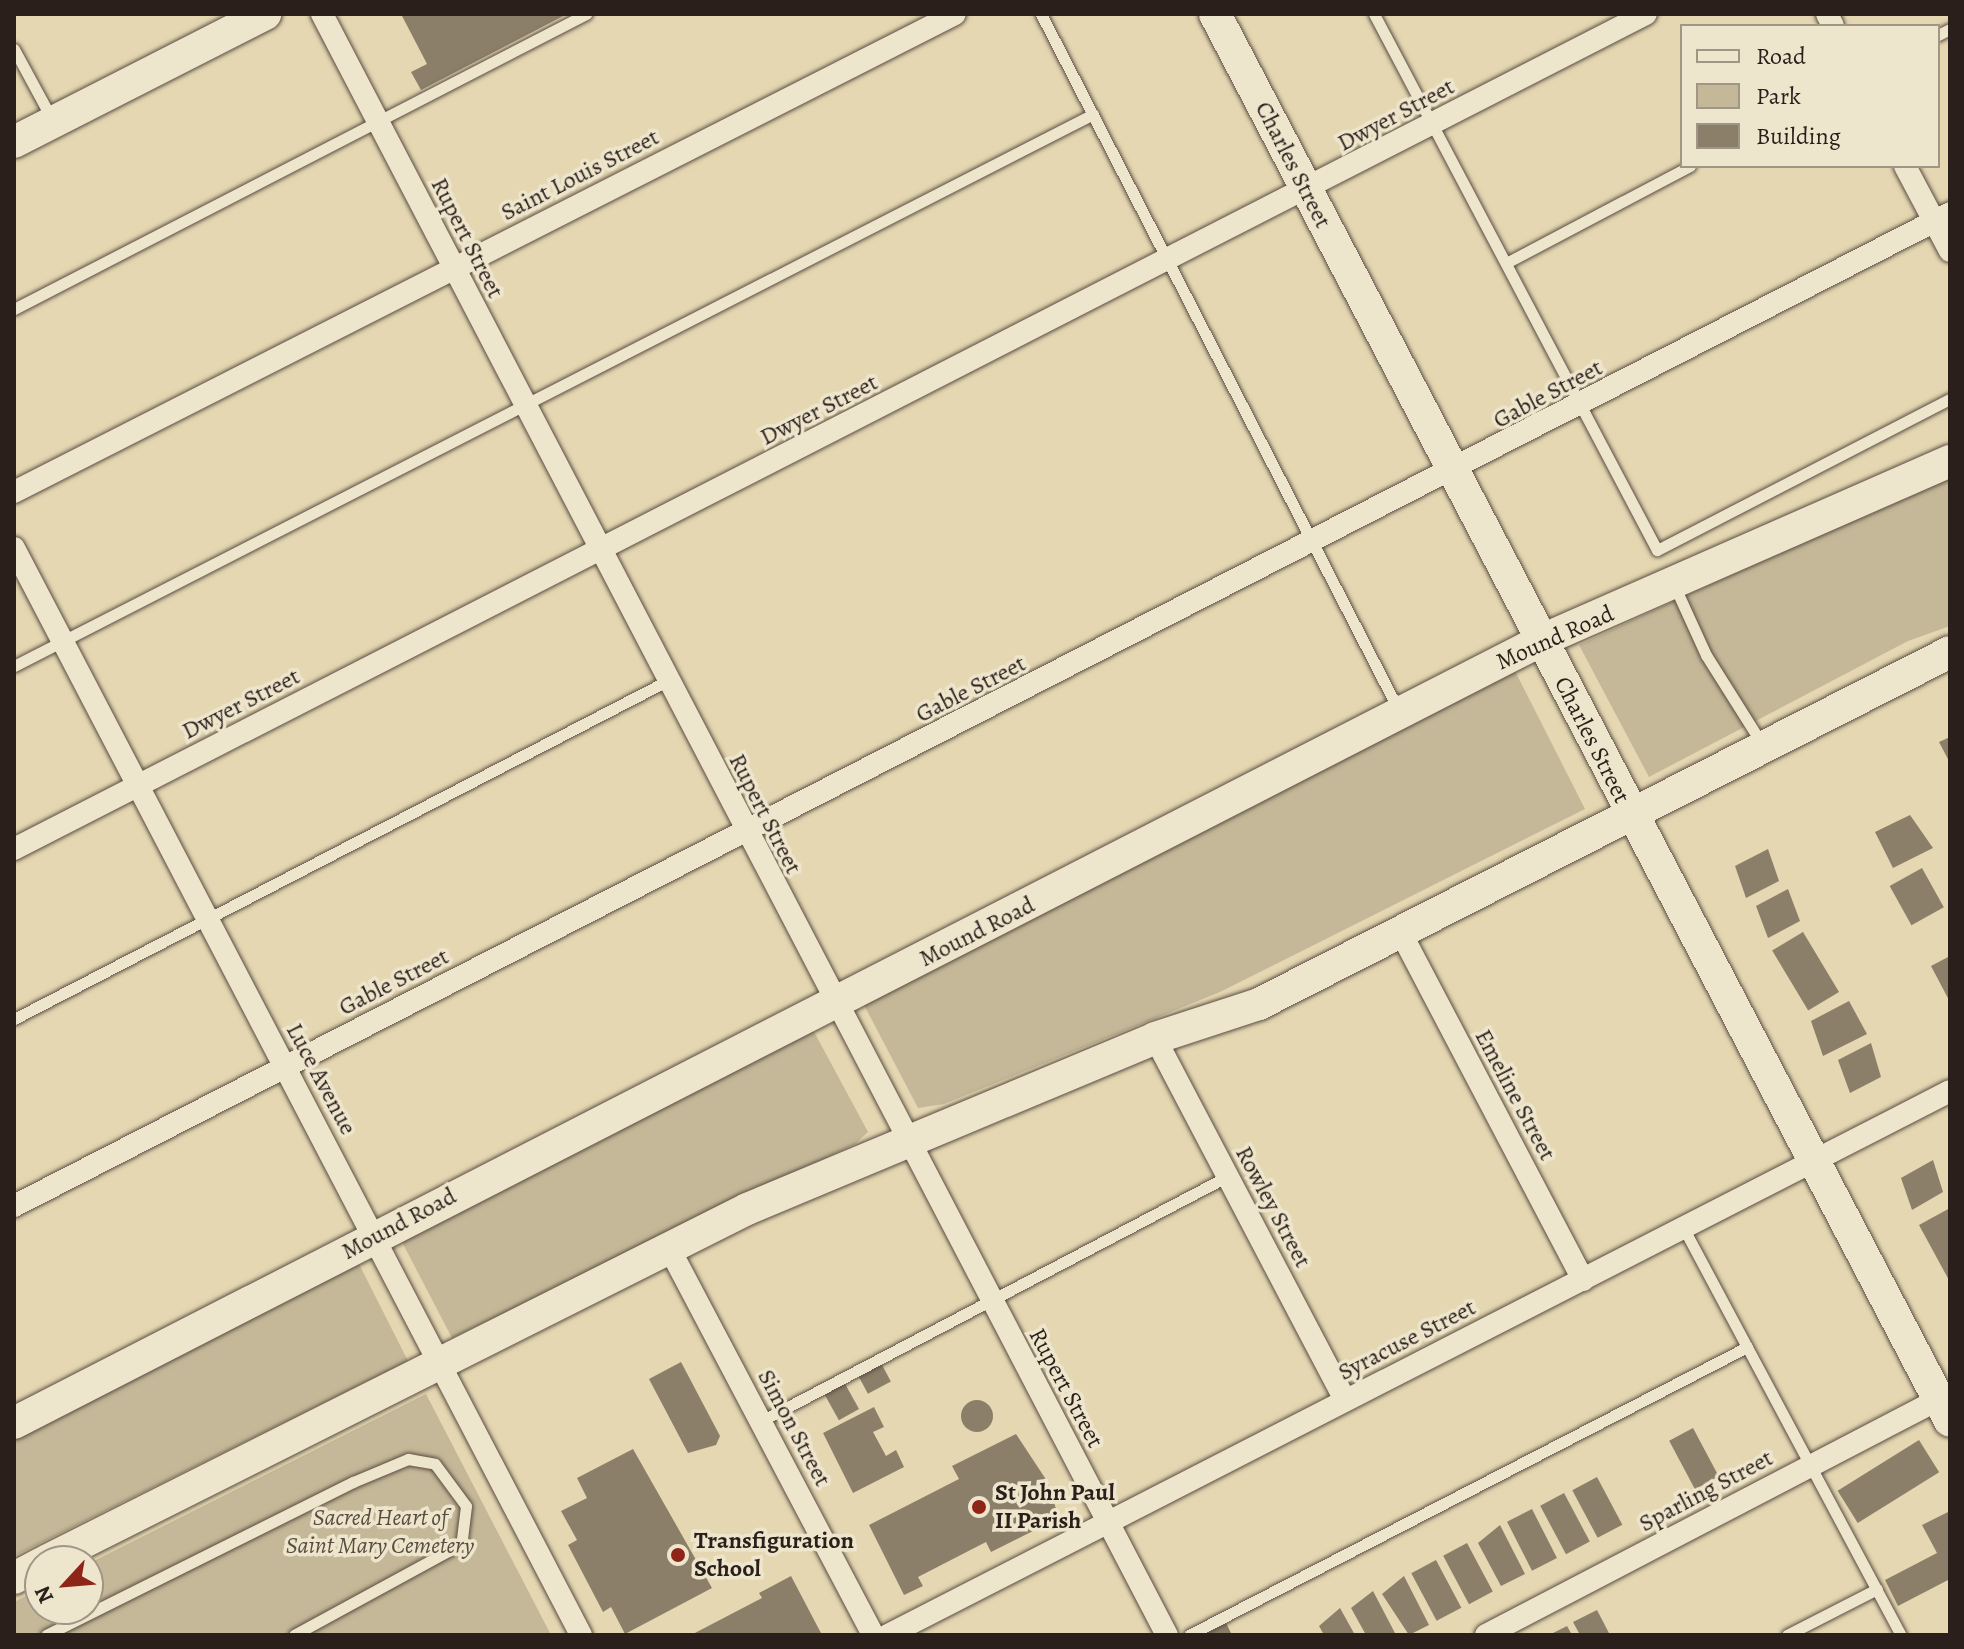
<!DOCTYPE html>
<html>
<head>
<meta charset="utf-8">
<style>
  body { margin:0 }
  #map { position:relative; width:1964px; height:1649px; overflow:hidden; background:#e5d7b2; font-family:Alegreya,serif }
  div>[style] { position:absolute }
  .green>* { inset:0; background:#c5b898 }
  .building>* { inset:0; background:#8c7f6a; transform-origin:0 0 }
  .round { border-radius:50% }
  .roads { filter:drop-shadow(0 0 2px #5a4d41) drop-shadow(0 0 2px #5a4d41) }
  .lane>* { height:11px; margin:-5.5px; padding:0 5.5px; transform-origin:5.5px; border-radius:5.5px; background:#eee5cd }
  .street>* { height:22px; margin:-11px; padding:0 11px; transform-origin:11px; border-radius:11px; background:#eee5cd }
  .secondary>* { height:32px; margin:-16px; padding:0 16px; transform-origin:16px; border-radius:16px; background:#eee5cd }
  .dots>* { width:22px; height:22px; translate:-50% -50%; box-sizing:border-box; border:4px solid #eee5cd; border-radius:50% }
  span { translate:-50% -50%; white-space:nowrap; text-align:center; line-height:1.15; -webkit-text-stroke:7px #eee5cd; paint-order:stroke }
  .street-label { font-size:24px; color:#2b1f1b }
  .poi-label { font-size:24px; color:#2b1f1b; font-weight:700 }
  .left { translate:0 -50%; text-align:left }
  .park-label { font-size:24px; color:#594d40; font-style:italic }
  .frame { position:absolute; inset:0; border:16px solid #2b1f1b; pointer-events:none }
  .legend { position:absolute; left:1680px; top:24px; width:260px; height:144px; box-sizing:border-box; background:#eee5cd; border:2px solid #a09686; margin:0; padding:10px 14px; list-style:none; font-size:24px; color:#2b1f1b }
  .legend li { display:flex; align-items:center; gap:16px; height:40px }
  .legend b { width:40px; border:2px solid #a09686 }
  .north { position:absolute; left:24px; top:1545px; width:80px; height:80px; box-sizing:border-box; background:#eee5cd; border:2px solid #a09686; border-radius:50%; rotate:244deg; font-size:22px; font-weight:700; line-height:32px; text-align:center; color:#2b1f1b }
  .north::after { content:''; display:block; margin:auto; width:28px; height:36px; background:#8f2418; clip-path:polygon(50% 0,100% 100%,50% 72%,0 100%) }
</style>
</head>
<body>
<div id="map">
  <div class="green">
    <i style="clip-path:polygon(1950px 474px,1950px 626px,1908px 641px,1649px 777px,1579px 645px)"></i>
    <i style="clip-path:polygon(1513px 667px,1585px 809px,1220px 992px,944px 1104px,918px 1108px,863px 1003px)"></i>
    <i style="clip-path:polygon(812px 1028px,868px 1132px,855px 1144px,452px 1338px,401px 1240px)"></i>
    <i style="clip-path:polygon(356px 1258px,408px 1361px,14px 1556px,14px 1432px)"></i>
    <i style="clip-path:polygon(426px 1394px,551px 1635px,14px 1635px,14px 1602px,40px 1589px,40px 1609px,88px 1609px,88px 1564px)"></i>
  </div>
  <div class="building">
    <i style="clip-path:polygon(401px 14px,567px 14px,421px 90px,411px 72px,427px 64px)"></i>
    <i style="clip-path:polygon(1950px 737px,1950px 763px,1939px 742px)"></i>
    <i style="clip-path:polygon(1910px 815px,1933px 848px,1893px 868px,1875px 832px)"></i>
    <i style="clip-path:polygon(1768px 849px,1779px 881px,1746px 898px,1735px 866px)"></i>
    <i style="left:1922px;top:868px;width:45px;height:37px;rotate:61deg"></i>
    <i style="clip-path:polygon(1788px 889px,1800px 921px,1768px 938px,1756px 906px)"></i>
    <i style="left:1803px;top:932px;width:70px;height:36px;rotate:59deg"></i>
    <i style="clip-path:polygon(1950px 956px,1950px 1002px,1931px 966px)"></i>
    <i style="clip-path:polygon(1849px 1001px,1867px 1034px,1823px 1056px,1811px 1021px)"></i>
    <i style="clip-path:polygon(1871px 1043px,1881px 1077px,1850px 1093px,1838px 1060px)"></i>
    <i style="clip-path:polygon(1933px 1160px,1943px 1192px,1912px 1210px,1901px 1178px)"></i>
    <i style="clip-path:polygon(1950px 1208px,1950px 1282px,1919px 1225px)"></i>
    <i style="clip-path:polygon(681px 1362px,720px 1436px,716px 1445px,688px 1453px,649px 1379px)"></i>
    <i style="left:881px;top:1363px;width:21px;height:26px;rotate:62deg"></i>
    <i style="left:844px;top:1382px;width:31px;height:23px;rotate:61deg"></i>
    <i class="round" style="left:961px;top:1400px;width:32px;height:32px"></i>
    <i style="clip-path:polygon(874px 1407px,884px 1427px,873px 1432px,886px 1456px,896px 1450px,904px 1467px,853px 1493px,823px 1433px)"></i>
    <i style="left:1693px;top:1428px;width:55px;height:27px;rotate:62deg"></i>
    <i style="clip-path:polygon(1016px 1434px,1047px 1481px,1059px 1518px,991px 1552px,986px 1542px,918px 1577px,923px 1586px,904px 1595px,869px 1525px,959px 1479px,952px 1466px)"></i>
    <i style="left:1919px;top:1440px;width:38px;height:96px;rotate:58deg"></i>
    <i style="clip-path:polygon(633px 1449px,712px 1588px,625px 1634px,611px 1607px,603px 1612px,568px 1545px,577px 1540px,561px 1511px,587px 1498px,577px 1478px)"></i>
    <i style="left:1597px;top:1477px;width:54px;height:28px;rotate:62deg"></i>
    <i style="left:1564px;top:1493px;width:55px;height:27px;rotate:62deg"></i>
    <i style="left:1532px;top:1509px;width:55px;height:28px;rotate:63deg"></i>
    <i style="clip-path:polygon(1950px 1511px,1950px 1579px,1898px 1606px,1885px 1580px,1937px 1553px,1922px 1525px)"></i>
    <i style="clip-path:polygon(1500px 1525px,1525px 1574px,1501px 1586px,1478px 1543px)"></i>
    <i style="left:1467px;top:1543px;width:55px;height:27px;rotate:62deg"></i>
    <i style="left:1436px;top:1560px;width:54px;height:28px;rotate:62deg"></i>
    <i style="clip-path:polygon(791px 1576px,822px 1635px,691px 1635px,762px 1598px,759px 1593px)"></i>
    <i style="clip-path:polygon(1404px 1576px,1429px 1625px,1409px 1635px,1382px 1594px)"></i>
    <i style="clip-path:polygon(1373px 1591px,1396px 1635px,1366px 1635px,1351px 1608px)"></i>
    <i style="clip-path:polygon(1340px 1608px,1355px 1635px,1324px 1635px,1319px 1626px)"></i>
    <i style="clip-path:polygon(1597px 1610px,1610px 1635px,1580px 1635px,1573px 1622px)"></i>
    <i style="clip-path:polygon(1226px 1623px,1232px 1635px,1203px 1635px)"></i>
    <i style="clip-path:polygon(1567px 1626px,1572px 1635px,1549px 1635px)"></i>
  </div>
  <div class="roads">
    <div class="lane">
      <i style="left:1041px;top:14px;width:784px;rotate:62.81deg"></i>
      <i style="left:1374px;top:14px;width:606px;rotate:62.17deg"></i>
      <i style="left:1657px;top:550px;width:330px;rotate:-27.3deg"></i>
      <i style="left:1938px;top:35px;width:13px;rotate:-27deg"></i>
      <i style="left:14px;top:49px;width:82px;rotate:61.6deg"></i>
      <i style="left:1506px;top:263px;width:208px;rotate:-27.8deg"></i>
      <i style="left:14px;top:309px;width:644px;rotate:-27.28deg"></i>
      <i style="left:1675px;top:587px;width:75px;rotate:65.5deg"></i>
      <i style="left:1706px;top:655px;width:105px;rotate:57.8deg"></i>
      <i style="left:14px;top:666px;width:1212px;rotate:-27.09deg"></i>
      <i style="left:14px;top:1019px;width:735px;rotate:-27.37deg"></i>
      <i style="left:1684px;top:1229px;width:460px;rotate:61.9deg"></i>
      <i style="left:761px;top:1421px;width:527px;rotate:-27.68deg"></i>
      <i style="left:46px;top:1635px;width:343px;rotate:-26.5deg"></i>
      <i style="left:353px;top:1482px;width:60px;rotate:-22.7deg"></i>
      <i style="left:408px;top:1459px;width:27px;rotate:10deg"></i>
      <i style="left:435px;top:1464px;width:52px;rotate:53.6deg"></i>
      <i style="left:466px;top:1506px;width:38px;rotate:97deg"></i>
      <i style="left:461px;top:1544px;width:190px;rotate:151.4deg"></i>
      <i style="left:1189px;top:1635px;width:628px;rotate:-27.3deg"></i>
      <i style="left:1787px;top:1635px;width:101px;rotate:-27.1deg"></i>
    </div>
    <div class="street">
      <i style="left:322px;top:14px;width:1828px;rotate:62.47deg"></i>
      <i style="left:1827px;top:14px;width:13px;rotate:63deg"></i>
      <i style="left:1905px;top:166px;width:96px;rotate:62.1deg"></i>
      <i style="left:14px;top:492px;width:1055px;rotate:-26.93deg"></i>
      <i style="left:14px;top:548px;width:1226px;rotate:62.45deg"></i>
      <i style="left:14px;top:849px;width:1833px;rotate:-27.1deg"></i>
      <i style="left:1401px;top:933px;width:392px;rotate:62.3deg"></i>
      <i style="left:1155px;top:1038px;width:409px;rotate:62.3deg"></i>
      <i style="left:14px;top:1206px;width:2176px;rotate:-27.15deg"></i>
      <i style="left:668px;top:1246px;width:440px;rotate:62.2deg"></i>
      <i style="left:888px;top:1635px;width:1193px;rotate:-27.12deg"></i>
      <i style="left:1486px;top:1635px;width:522px;rotate:-27.5deg"></i>
    </div>
    <div class="secondary">
      <i style="left:1215px;top:14px;width:1587px;rotate:62.42deg"></i>
      <i style="left:14px;top:142px;width:282px;rotate:-27deg"></i>
      <i style="left:14px;top:1423px;width:1715px;rotate:-27.13deg"></i>
      <i style="left:1540px;top:641px;width:448px;rotate:-23.7deg"></i>
      <i style="left:46px;top:1561px;width:784px;rotate:-26.66deg"></i>
      <i style="left:747px;top:1209px;width:442px;rotate:-22.7deg"></i>
      <i style="left:1155px;top:1038px;width:109px;rotate:-18.1deg"></i>
      <i style="left:1259px;top:1004px;width:775px;rotate:-26.99deg"></i>
      <i style="left:14px;top:1578px;width:30px;rotate:-28deg"></i>
    </div>
  </div>
  <div class="dots">
    <i style="left:979px;top:1507px;background:#8f2418"></i>
    <i style="left:678px;top:1555px;background:#8f2418"></i>
  </div>
  <div class="street-label">
    <span style="left:1396px;top:115px;rotate:-28deg">Dwyer Street</span>
    <span style="left:1293px;top:165px;rotate:63deg">Charles Street</span>
    <span style="left:580px;top:175px;rotate:-27deg">Saint Louis Street</span>
    <span style="left:467px;top:238px;rotate:63deg">Rupert Street</span>
    <span style="left:1548px;top:394px;rotate:-28deg">Gable Street</span>
    <span style="left:819px;top:410px;rotate:-27deg">Dwyer Street</span>
    <span style="left:1555px;top:638px;rotate:-24deg">Mound Road</span>
    <span style="left:971px;top:689px;rotate:-27deg">Gable Street</span>
    <span style="left:241px;top:704px;rotate:-27deg">Dwyer Street</span>
    <span style="left:1592px;top:740px;rotate:63deg">Charles Street</span>
    <span style="left:765px;top:814px;rotate:63deg">Rupert Street</span>
    <span style="left:977px;top:932px;rotate:-27deg">Mound Road</span>
    <span style="left:394px;top:982px;rotate:-27deg">Gable Street</span>
    <span style="left:321px;top:1079px;rotate:62deg">Luce Avenue</span>
    <span style="left:1515px;top:1095px;rotate:62deg">Emeline Street</span>
    <span style="left:1273px;top:1207px;rotate:62deg">Rowley Street</span>
    <span style="left:399px;top:1224px;rotate:-28deg">Mound Road</span>
    <span style="left:1407px;top:1340px;rotate:-27deg">Syracuse Street</span>
    <span style="left:1066px;top:1388px;rotate:62deg">Rupert Street</span>
    <span style="left:794px;top:1428px;rotate:62deg">Simon Street</span>
    <span style="left:1706px;top:1491px;rotate:-28deg">Sparling Street</span>
  </div>
  <div class="poi-label">
    <span class="left" style="left:995px;top:1507px">St John Paul<br>II Parish</span>
    <span class="left" style="left:694px;top:1555px">Transfiguration<br>School</span>
  </div>
  <div class="park-label">
    <span style="left:380px;top:1532px">Sacred Heart of<br>Saint Mary Cemetery</span>
  </div>
  <div class="frame"></div>
  <ul class="legend">
  <li><b style="height:10px;background:#eee5cd"></b>Road</li>
  <li><b style="height:22px;background:#c5b898"></b>Park</li>
  <li><b style="height:22px;background:#8c7f6a"></b>Building</li>
  </ul>
  <div class="north">N</div>
</div>
</body>
</html>
